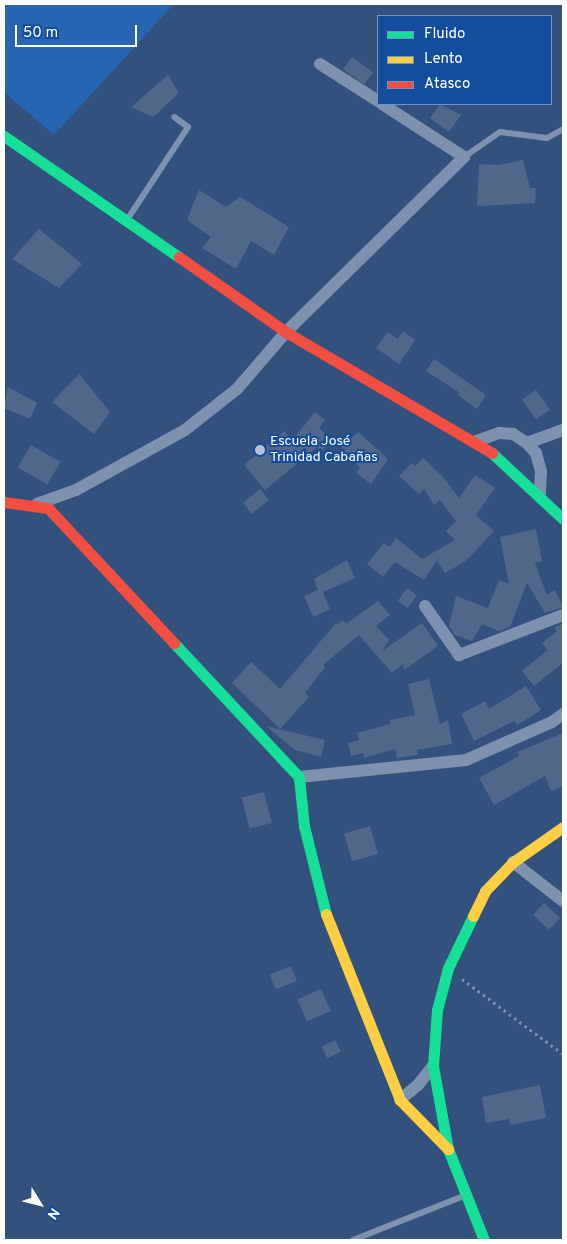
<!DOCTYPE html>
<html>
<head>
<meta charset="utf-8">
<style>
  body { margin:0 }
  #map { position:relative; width:567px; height:1244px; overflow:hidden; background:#32517c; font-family:Overpass,sans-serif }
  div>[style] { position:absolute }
  .green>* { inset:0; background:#2764b1 }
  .building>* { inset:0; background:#50698a; transform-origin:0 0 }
  .path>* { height:3px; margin-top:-1.5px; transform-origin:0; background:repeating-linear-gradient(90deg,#7d92ae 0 2.5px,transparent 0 6.5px) }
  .lane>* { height:6px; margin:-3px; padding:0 3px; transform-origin:3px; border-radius:3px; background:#7d92ae }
  .street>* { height:12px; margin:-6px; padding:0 6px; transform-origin:6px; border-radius:6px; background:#7d92ae }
  .fast>* { height:11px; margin:-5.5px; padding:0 5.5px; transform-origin:5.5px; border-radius:5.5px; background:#16e098 }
  .slow>* { height:11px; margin:-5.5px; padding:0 5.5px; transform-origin:5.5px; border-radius:5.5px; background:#ffcf43 }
  .jam>* { height:11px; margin:-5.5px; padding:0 5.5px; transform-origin:5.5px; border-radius:5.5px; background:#f24e42 }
  .dots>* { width:14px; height:14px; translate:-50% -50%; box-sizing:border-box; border:2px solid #134d9b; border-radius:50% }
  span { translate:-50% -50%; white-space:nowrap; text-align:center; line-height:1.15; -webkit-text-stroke:4px #134d9b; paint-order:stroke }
  .poi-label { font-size:14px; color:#fff }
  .left { translate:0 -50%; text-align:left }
  .frame { position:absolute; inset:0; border:5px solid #fff; pointer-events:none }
  .legend { position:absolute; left:377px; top:15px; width:175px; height:90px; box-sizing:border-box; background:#134d9b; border:1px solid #7194c3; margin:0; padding:6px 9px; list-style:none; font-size:15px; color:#fff }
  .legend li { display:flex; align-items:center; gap:10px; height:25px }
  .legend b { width:25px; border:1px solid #7194c3 }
  .north { position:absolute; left:15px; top:1179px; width:50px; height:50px; -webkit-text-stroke:4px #134d9b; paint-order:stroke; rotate:126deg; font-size:14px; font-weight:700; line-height:20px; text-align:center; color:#fff }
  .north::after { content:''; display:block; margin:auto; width:18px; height:22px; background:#fff; clip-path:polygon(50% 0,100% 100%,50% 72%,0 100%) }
  .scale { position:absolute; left:15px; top:25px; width:122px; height:22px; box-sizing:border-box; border:2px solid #fff; border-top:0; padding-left:6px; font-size:15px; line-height:18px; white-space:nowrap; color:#fff; -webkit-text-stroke:4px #134d9b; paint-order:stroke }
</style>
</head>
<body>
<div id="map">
  <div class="green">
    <i style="clip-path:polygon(4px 4px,174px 4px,54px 135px,4px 92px)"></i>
  </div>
  <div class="building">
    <i style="left:352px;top:57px;width:26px;height:15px;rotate:36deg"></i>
    <i style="clip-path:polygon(168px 75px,179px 93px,153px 117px,131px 107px)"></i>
    <i style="clip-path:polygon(440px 104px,461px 115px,449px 132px,430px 118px)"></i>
    <i style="clip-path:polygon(523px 160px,530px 188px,536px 188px,535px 203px,477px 206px,479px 164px,499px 165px)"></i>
    <i style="clip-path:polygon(199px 190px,226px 207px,240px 197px,289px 227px,274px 255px,251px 241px,236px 269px,202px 248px,211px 237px,187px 220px)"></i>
    <i style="clip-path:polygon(39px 229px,82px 264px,59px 288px,12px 259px)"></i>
    <i style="clip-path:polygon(403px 331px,415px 340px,399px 364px,376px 348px,388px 332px,398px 339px)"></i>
    <i style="clip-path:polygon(434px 359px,486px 395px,477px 409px,458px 395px,460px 393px,426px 371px)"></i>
    <i style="clip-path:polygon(79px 374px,110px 412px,94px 434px,52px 402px)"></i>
    <i style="clip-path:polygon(8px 387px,37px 403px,30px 419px,4px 408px)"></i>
    <i style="left:536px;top:390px;width:24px;height:17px;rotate:55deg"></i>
    <i style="clip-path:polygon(315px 412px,325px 420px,319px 428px,332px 440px,322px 451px,317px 447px,265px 490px,244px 465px,284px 431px,292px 441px)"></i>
    <i style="clip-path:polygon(358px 432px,388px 459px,371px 484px,356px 473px,360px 468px,341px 447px)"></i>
    <i style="left:31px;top:445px;width:34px;height:26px;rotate:30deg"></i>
    <i style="clip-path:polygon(423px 458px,444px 478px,459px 498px,475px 475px,495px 488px,476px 515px,494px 531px,466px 561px,445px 573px,437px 560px,424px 580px,395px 562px,383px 577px,367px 564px,384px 543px,390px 547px,396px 538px,422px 559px,455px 540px,446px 531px,456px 521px,440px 500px,434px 505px,424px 489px,419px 494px,399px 476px,412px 463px,415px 466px)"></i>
    <i style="left:260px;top:489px;width:14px;height:22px;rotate:51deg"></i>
    <i style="clip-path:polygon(536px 529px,542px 561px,535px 563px,547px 595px,555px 590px,563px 607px,545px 613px,527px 583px,510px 627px,499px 631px,482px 624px,472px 641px,455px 635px,449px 626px,456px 596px,488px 608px,499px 580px,509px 584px,500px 537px)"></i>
    <i style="clip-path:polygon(347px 560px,355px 578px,323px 592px,330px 609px,313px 617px,304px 596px,318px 590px,314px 579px)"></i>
    <i style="left:407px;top:588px;width:12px;height:16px;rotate:35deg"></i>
    <i style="clip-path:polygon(378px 601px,390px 615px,376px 626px,389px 640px,382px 651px,422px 623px,438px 646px,404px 670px,403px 664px,392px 673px,359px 635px,323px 665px,325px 667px,305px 693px,309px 697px,280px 729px,232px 683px,251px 662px,280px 689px,336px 623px,337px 625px,343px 620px,346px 624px)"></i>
    <i style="clip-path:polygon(563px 624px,563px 663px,534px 686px,522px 671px,548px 650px,542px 643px,557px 631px,554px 627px)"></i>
    <i style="clip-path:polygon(429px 679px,440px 724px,448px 720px,452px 744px,417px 750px,418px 755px,397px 758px,395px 749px,364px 758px,363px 753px,351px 756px,348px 743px,359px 740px,357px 733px,390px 724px,390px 720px,415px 715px,408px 684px)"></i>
    <i style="clip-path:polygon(526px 686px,541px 710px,517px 725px,514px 721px,474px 741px,461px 714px,485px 701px,489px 709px)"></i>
    <i style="clip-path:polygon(266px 726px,325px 740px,321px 757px,295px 750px)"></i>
    <i style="clip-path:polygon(563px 733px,563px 786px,551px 791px,545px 776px,494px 805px,479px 778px,519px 756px,517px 752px)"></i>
    <i style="left:264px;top:792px;width:32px;height:23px;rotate:76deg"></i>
    <i style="left:370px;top:826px;width:29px;height:27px;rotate:74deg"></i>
    <i style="left:544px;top:903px;width:22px;height:16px;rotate:43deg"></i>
    <i style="left:291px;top:966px;width:16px;height:23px;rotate:68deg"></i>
    <i style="left:321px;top:989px;width:24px;height:26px;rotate:66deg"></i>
    <i style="left:335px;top:1040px;width:13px;height:15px;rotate:63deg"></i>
    <i style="clip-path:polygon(540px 1085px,546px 1118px,510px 1125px,509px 1119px,486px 1123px,482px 1097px)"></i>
  </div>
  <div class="path">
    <i style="left:462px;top:979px;width:126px;rotate:36.6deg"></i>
  </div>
  <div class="lane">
    <i style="left:464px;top:157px;width:44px;rotate:-34.8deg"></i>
    <i style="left:500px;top:132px;width:47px;rotate:7.3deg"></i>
    <i style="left:547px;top:138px;width:18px;rotate:-29deg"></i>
    <i style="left:127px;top:220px;width:111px;rotate:-56.7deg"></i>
    <i style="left:188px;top:127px;width:17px;rotate:-144deg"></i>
    <i style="left:353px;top:1240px;width:122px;rotate:-21.7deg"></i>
  </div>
  <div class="street">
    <i style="left:320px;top:64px;width:69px;rotate:32.5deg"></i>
    <i style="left:474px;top:442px;width:27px;rotate:-20deg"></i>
    <i style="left:499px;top:433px;width:14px;rotate:4deg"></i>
    <i style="left:513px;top:434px;width:17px;rotate:33deg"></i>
    <i style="left:527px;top:443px;width:13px;rotate:48deg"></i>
    <i style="left:536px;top:453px;width:20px;rotate:75deg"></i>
    <i style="left:541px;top:472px;width:22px;rotate:93deg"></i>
    <i style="left:527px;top:443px;width:38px;rotate:-20deg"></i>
    <i style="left:37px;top:504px;width:41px;rotate:-19.7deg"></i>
    <i style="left:76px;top:490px;width:124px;rotate:-28.8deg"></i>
    <i style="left:185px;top:430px;width:66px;rotate:-38.3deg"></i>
    <i style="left:237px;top:389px;width:75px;rotate:-49.3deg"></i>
    <i style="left:286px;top:332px;width:250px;rotate:-44.5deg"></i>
    <i style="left:464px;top:157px;width:98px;rotate:-147.1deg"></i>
    <i style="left:425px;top:606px;width:60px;rotate:55.2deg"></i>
    <i style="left:459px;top:655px;width:111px;rotate:-21deg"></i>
    <i style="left:299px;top:777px;width:168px;rotate:-5.8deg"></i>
    <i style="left:466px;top:760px;width:94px;rotate:-23.8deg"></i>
    <i style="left:552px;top:722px;width:14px;rotate:-36deg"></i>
    <i style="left:513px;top:862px;width:63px;rotate:38deg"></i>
    <i style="left:400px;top:1100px;width:23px;rotate:-40deg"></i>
    <i style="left:418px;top:1085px;width:24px;rotate:-52deg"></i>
  </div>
  <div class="fast">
    <i style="left:4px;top:136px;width:213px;rotate:34.7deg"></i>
    <i style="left:492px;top:453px;width:97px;rotate:42.9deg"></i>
    <i style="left:174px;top:643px;width:183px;rotate:47deg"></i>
    <i style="left:299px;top:777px;width:49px;rotate:84.2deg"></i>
    <i style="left:304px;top:826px;width:91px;rotate:76deg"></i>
    <i style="left:473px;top:916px;width:58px;rotate:115.7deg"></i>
    <i style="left:448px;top:968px;width:43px;rotate:104.7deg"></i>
    <i style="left:437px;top:1010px;width:56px;rotate:94.1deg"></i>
    <i style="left:433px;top:1066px;width:84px;rotate:79.8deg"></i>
    <i style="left:448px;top:1149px;width:98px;rotate:68.4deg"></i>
  </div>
  <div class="slow">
    <i style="left:326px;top:914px;width:200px;rotate:68.3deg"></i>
    <i style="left:400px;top:1100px;width:69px;rotate:45.6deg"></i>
    <i style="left:473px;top:916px;width:28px;rotate:-64deg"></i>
    <i style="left:485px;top:891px;width:40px;rotate:-46deg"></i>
    <i style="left:513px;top:862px;width:61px;rotate:-35deg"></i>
  </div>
  <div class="jam">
    <i style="left:179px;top:257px;width:131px;rotate:35deg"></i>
    <i style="left:286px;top:332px;width:239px;rotate:30.4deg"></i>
    <i style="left:4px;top:502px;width:44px;rotate:7.8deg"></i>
    <i style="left:48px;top:508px;width:185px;rotate:47deg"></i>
  </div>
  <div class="dots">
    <i style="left:260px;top:450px;background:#b7c2d1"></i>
  </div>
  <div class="poi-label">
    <span class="left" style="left:270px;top:450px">Escuela José<br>Trinidad Cabañas</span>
  </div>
  <div class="frame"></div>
  <ul class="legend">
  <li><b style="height:6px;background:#16e098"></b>Fluido</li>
  <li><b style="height:6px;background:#ffcf43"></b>Lento</li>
  <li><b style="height:6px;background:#f24e42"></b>Atasco</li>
  </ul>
  <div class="north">N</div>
  <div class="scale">50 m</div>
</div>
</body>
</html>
